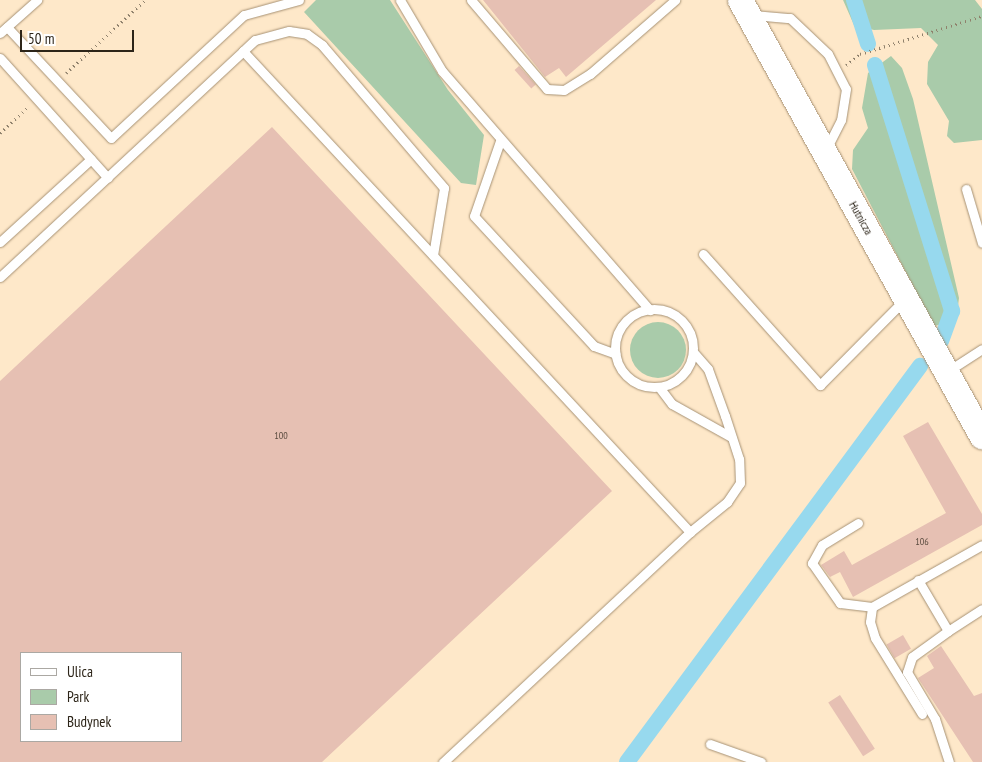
<!DOCTYPE html>
<html>
<head>
<meta charset="utf-8">
<style>
  body { margin:0 }
  #map { position:relative; width:982px; height:762px; overflow:hidden; background:#fee8c9; font-family:"PT Sans Narrow",sans-serif }
  div>[style] { position:absolute }
  .green>* { inset:0; background:#a9cbaa }
  .round { border-radius:50% }
  .canal>* { height:16px; margin:-8px; padding:0 8px; transform-origin:8px; border-radius:8px; background:#97d9ee }
  .building>* { inset:0; background:#e6c0b3; transform-origin:0 0 }
  .path>* { height:2.5px; margin-top:-1.25px; transform-origin:0; background:repeating-linear-gradient(90deg,#8f816c 0 1px,transparent 0 5px) }
  .roads { filter:drop-shadow(0 0 1px #a79275) drop-shadow(0 0 1px #a79275) }
  .lane>* { height:9px; margin:-4.5px; padding:0 4.5px; transform-origin:4.5px; border-radius:4.5px; background:#fff }
  .lane>.ring { margin:-4.5px; padding:0; box-sizing:content-box; background:none; border:9px solid #fff; border-radius:50% }
  .secondary>* { height:25px; margin:-12.5px; padding:0 12.5px; transform-origin:12.5px; border-radius:12.5px; background:#fff }
  span { translate:-50% -50%; white-space:nowrap; text-align:center; line-height:1.15; -webkit-text-stroke:5px #fff; paint-order:stroke }
  .number-label { font-size:10px; color:#5b4c40 }
  .number-label span { -webkit-text-stroke-width:0 }
  .street-label { font-size:12px; color:#2d2519 }
  .legend { position:absolute; left:20px; top:652px; width:162px; height:90px; box-sizing:border-box; background:#fff; border:1px solid #aba8a3; margin:0; padding:6px 9px; list-style:none; font-size:15px; color:#2d2519 }
  .legend li { display:flex; align-items:center; gap:10px; height:25px }
  .legend b { width:25px; border:1px solid #aba8a3 }
  .scale { position:absolute; left:20px; top:30px; width:114px; height:22px; box-sizing:border-box; border:2px solid #2d2519; border-top:0; padding-left:6px; font-size:15px; line-height:18px; white-space:nowrap; color:#2d2519; -webkit-text-stroke:4px #fff; paint-order:stroke }
</style>
</head>
<body>
<div id="map">
  <div class="green">
    <i style="clip-path:polygon(316px 0,390px 0,448px 90px,484px 135px,476px 185px,461px 183px,304px 12px)"></i>
    <i style="clip-path:polygon(843px 0,975px 0,982px 9px,982px 140px,954px 143px,947px 136px,949px 121px,927px 84px,928px 62px,938px 45px,921px 28px,874px 30px,854px 25px)"></i>
    <i style="clip-path:polygon(891px 56px,902px 68px,913px 99px,959px 298px,956px 321px,934px 326px,852px 169px,853px 150px,868px 128px,862px 108px,868px 73px)"></i>
    <i class="round" style="left:630px;top:322px;width:56px;height:56px"></i>
  </div>
  <div class="canal">
    <i style="left:854px;top:0;width:46px;rotate:72.3deg"></i>
    <i style="left:875px;top:65px;width:258px;rotate:72.6deg"></i>
    <i style="left:952px;top:311px;width:32px;rotate:110deg"></i>
    <i style="left:627px;top:762px;width:493px;rotate:-53.5deg"></i>
  </div>
  <div class="building">
    <i style="clip-path:polygon(483px 0,656px 0,566px 77px,559px 68px,545px 77px)"></i>
    <i style="left:519px;top:66px;width:25px;height:6px;rotate:48deg"></i>
    <i style="clip-path:polygon(evenodd,272px 127px,612px 491px,322px 762px,0 762px,0 381px,272px 127px,21px 653px,181px 653px,181px 741px,21px 741px,21px 653px)"></i>
    <i style="clip-path:polygon(928px 422px,982px 514px,982px 525px,853px 597px,840px 572px,830px 577px,821px 565px,844px 551px,852px 565px,946px 513px,903px 436px)"></i>
    <i style="left:903px;top:635px;width:16px;height:19px;rotate:60deg"></i>
    <i style="clip-path:polygon(941px 646px,974px 696px,982px 693px,982px 762px,973px 762px,918px 678px,934px 668px,927px 656px)"></i>
    <i style="left:840px;top:695px;width:64px;height:14px;rotate:57deg"></i>
  </div>
  <div class="path">
    <i style="left:846px;top:65px;width:18px;rotate:-38deg"></i>
    <i style="left:860px;top:54px;width:128px;rotate:-17.3deg"></i>
    <i style="left:66px;top:73px;width:108px;rotate:-42.7deg"></i>
    <i style="left:0;top:133px;width:38px;rotate:-43deg"></i>
  </div>
  <div class="roads">
    <div class="lane">
      <i style="left:400px;top:0;width:82px;rotate:59.4deg"></i>
      <i style="left:442px;top:71px;width:317px;rotate:49deg"></i>
      <i style="left:471px;top:0;width:117px;rotate:49.5deg"></i>
      <i style="left:547px;top:89px;width:17px;rotate:3deg"></i>
      <i style="left:564px;top:90px;width:31px;rotate:-32deg"></i>
      <i style="left:590px;top:74px;width:113px;rotate:-41deg"></i>
      <i style="left:753px;top:15px;width:37px;rotate:5deg"></i>
      <i style="left:790px;top:18px;width:52px;rotate:43.5deg"></i>
      <i style="left:828px;top:54px;width:39px;rotate:63deg"></i>
      <i style="left:846px;top:89px;width:31px;rotate:99deg"></i>
      <i style="left:841px;top:120px;width:30px;rotate:117deg"></i>
      <i style="left:7px;top:27px;width:152px;rotate:46.9deg"></i>
      <i style="left:111px;top:138px;width:181px;rotate:-42.8deg"></i>
      <i style="left:244px;top:15px;width:57px;rotate:-15.3deg"></i>
      <i style="left:0;top:33px;width:50px;rotate:-41.7deg"></i>
      <i style="left:243px;top:51px;width:16px;rotate:-43deg"></i>
      <i style="left:255px;top:40px;width:35px;rotate:-15deg"></i>
      <i style="left:289px;top:31px;width:18px;rotate:9deg"></i>
      <i style="left:307px;top:34px;width:19px;rotate:36deg"></i>
      <i style="left:322px;top:45px;width:188px;rotate:49.5deg"></i>
      <i style="left:444px;top:188px;width:68px;rotate:99.3deg"></i>
      <i style="left:0;top:58px;width:161px;rotate:48deg"></i>
      <i style="left:500px;top:141px;width:79px;rotate:109.1deg"></i>
      <i style="left:474px;top:216px;width:177px;rotate:47.3deg"></i>
      <i style="left:594px;top:346px;width:23px;rotate:20deg"></i>
      <i style="left:966px;top:189px;width:56px;rotate:73.5deg"></i>
      <i style="left:0;top:242px;width:123px;rotate:-42.4deg"></i>
      <i style="left:703px;top:254px;width:176px;rotate:48.2deg"></i>
      <i style="left:820px;top:385px;width:121px;rotate:-45.3deg"></i>
      <i style="left:0;top:277px;width:332px;rotate:-42.9deg"></i>
      <i style="left:243px;top:51px;width:657px;rotate:47.1deg"></i>
      <i style="left:690px;top:532px;width:338px;rotate:137deg"></i>
      <i class="ring" style="left:615px;top:309px;width:69px;height:69px"></i>
      <i style="left:948px;top:371px;width:40px;rotate:-32.9deg"></i>
      <i style="left:659px;top:387px;width:21px;rotate:53deg"></i>
      <i style="left:672px;top:404px;width:68px;rotate:29.2deg"></i>
      <i style="left:858px;top:523px;width:42px;rotate:148.6deg"></i>
      <i style="left:822px;top:545px;width:21px;rotate:119deg"></i>
      <i style="left:812px;top:563px;width:49px;rotate:55deg"></i>
      <i style="left:840px;top:603px;width:32px;rotate:7deg"></i>
      <i style="left:690px;top:532px;width:48px;rotate:-39deg"></i>
      <i style="left:727px;top:502px;width:23px;rotate:-56deg"></i>
      <i style="left:740px;top:483px;width:24px;rotate:-92deg"></i>
      <i style="left:739px;top:459px;width:45px;rotate:-108deg"></i>
      <i style="left:725px;top:416px;width:50px;rotate:-109.9deg"></i>
      <i style="left:708px;top:369px;width:23px;rotate:-131deg"></i>
      <i style="left:918px;top:580px;width:59px;rotate:59.5deg"></i>
      <i style="left:948px;top:631px;width:40px;rotate:-32.9deg"></i>
      <i style="left:948px;top:631px;width:44px;rotate:144.2deg"></i>
      <i style="left:912px;top:657px;width:16px;rotate:108deg"></i>
      <i style="left:907px;top:672px;width:55px;rotate:59.2deg"></i>
      <i style="left:935px;top:719px;width:45px;rotate:72deg"></i>
      <i style="left:922px;top:714px;width:89px;rotate:-121.7deg"></i>
      <i style="left:875px;top:638px;width:17px;rotate:-107deg"></i>
      <i style="left:870px;top:622px;width:15px;rotate:-82deg"></i>
      <i style="left:872px;top:607px;width:126px;rotate:-29.4deg"></i>
      <i style="left:710px;top:744px;width:54px;rotate:19.4deg"></i>
    </div>
    <div class="secondary">
      <i style="left:740px;top:0;width:499px;rotate:61deg"></i>
    </div>
  </div>
  <div class="number-label">
    <span style="left:281px;top:436px">100</span>
    <span style="left:922px;top:542px">106</span>
  </div>
  <div class="street-label">
    <span style="left:861px;top:218px;rotate:61deg">Hutnicza</span>
  </div>
  <ul class="legend">
  <li><b style="height:6px;background:#fff"></b>Ulica</li>
  <li><b style="height:14px;background:#a9cbaa"></b>Park</li>
  <li><b style="height:14px;background:#e6c0b3"></b>Budynek</li>
  </ul>
  <div class="scale">50 m</div>
</div>
</body>
</html>
